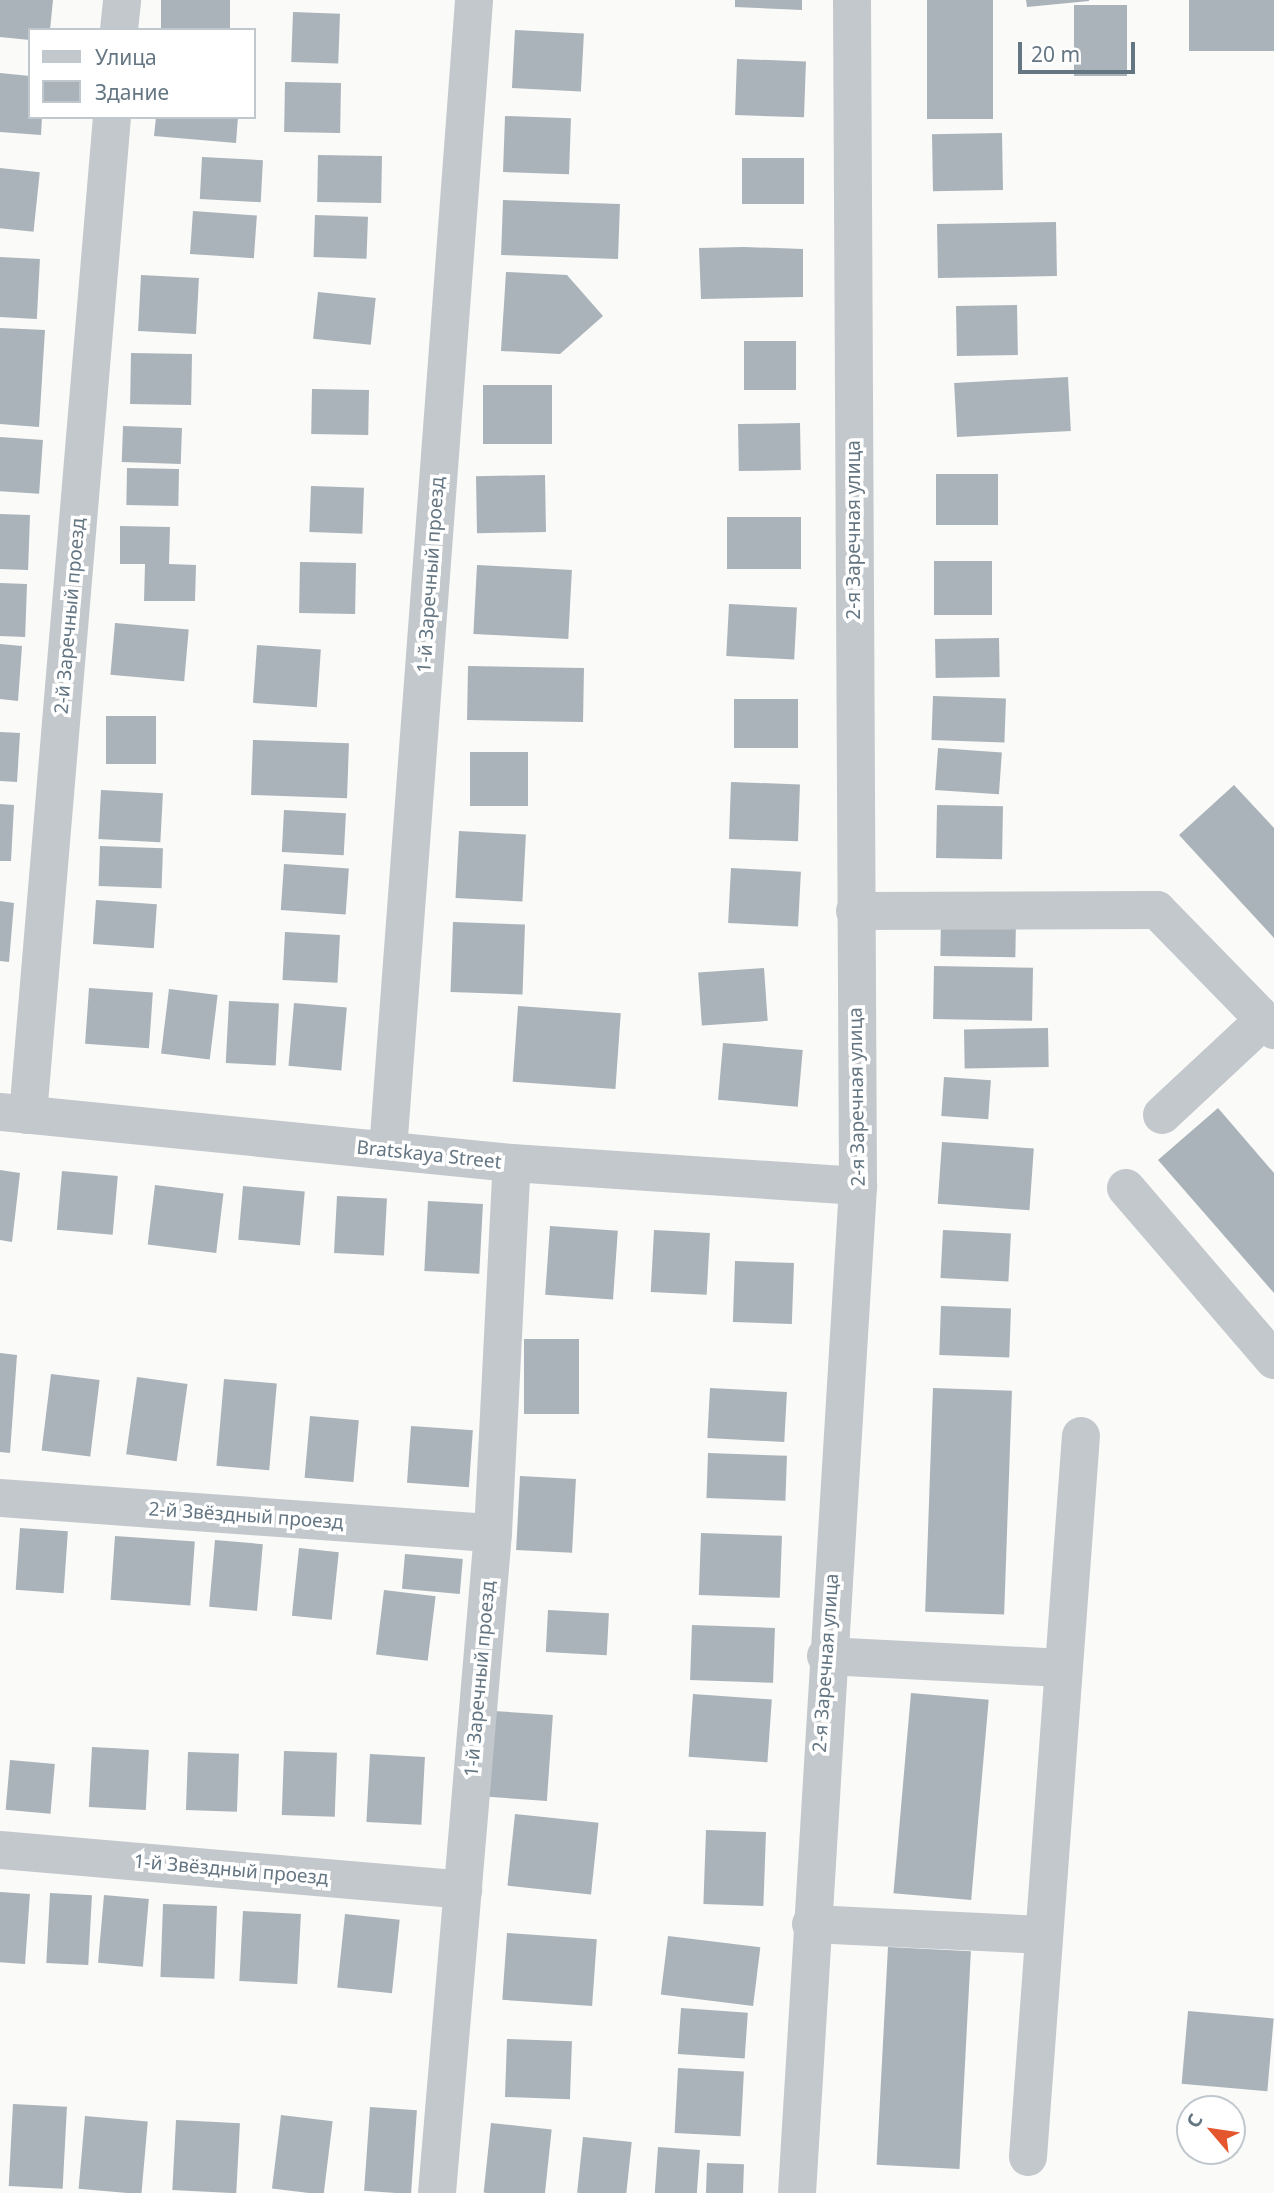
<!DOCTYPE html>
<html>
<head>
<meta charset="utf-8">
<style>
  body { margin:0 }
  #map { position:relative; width:1274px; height:2193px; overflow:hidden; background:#fafaf8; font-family:"Noto Sans",sans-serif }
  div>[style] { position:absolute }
  .building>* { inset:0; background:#aab3b9; transform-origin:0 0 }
  .minor>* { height:38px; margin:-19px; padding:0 19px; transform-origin:19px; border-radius:19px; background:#c3c8cc }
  span { translate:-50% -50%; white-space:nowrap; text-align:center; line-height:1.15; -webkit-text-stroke:7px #fff; paint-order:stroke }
  .street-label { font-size:19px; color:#657683 }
  .legend { position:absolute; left:28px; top:28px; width:228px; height:91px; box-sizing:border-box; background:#fff; border:2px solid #c1c8cd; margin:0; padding:9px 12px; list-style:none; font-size:21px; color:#657683 }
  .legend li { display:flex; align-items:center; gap:14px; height:35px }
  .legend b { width:35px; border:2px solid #c1c8cd }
  .north { position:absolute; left:1176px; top:2095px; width:70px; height:70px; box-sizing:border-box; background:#fff; border:2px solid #c1c8cd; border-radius:50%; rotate:299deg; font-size:19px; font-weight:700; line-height:28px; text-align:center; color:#657683 }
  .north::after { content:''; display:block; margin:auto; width:24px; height:32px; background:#e4572e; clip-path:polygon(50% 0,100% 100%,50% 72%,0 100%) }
  .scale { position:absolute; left:1018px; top:42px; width:117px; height:32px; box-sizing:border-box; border:4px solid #657683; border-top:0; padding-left:9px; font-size:21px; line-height:24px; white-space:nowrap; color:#657683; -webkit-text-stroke:5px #fff; paint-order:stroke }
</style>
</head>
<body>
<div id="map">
  <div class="building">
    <i style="clip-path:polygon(0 0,53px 0,50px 30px,30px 30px,30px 40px,0 37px)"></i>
    <i style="left:161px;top:0;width:69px;height:30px"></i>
    <i style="clip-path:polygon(735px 0,802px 0,802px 10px,735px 7px)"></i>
    <i style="left:927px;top:0;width:66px;height:119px"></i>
    <i style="clip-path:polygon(1026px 0,1089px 0,1089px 1px,1027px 7px)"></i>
    <i style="left:1189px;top:0;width:85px;height:51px"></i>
    <i style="left:1127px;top:5px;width:71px;height:53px;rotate:90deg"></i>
    <i style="left:293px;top:12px;width:47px;height:50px;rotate:2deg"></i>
    <i style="left:515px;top:30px;width:69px;height:58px;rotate:3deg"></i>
    <i style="left:737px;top:59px;width:69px;height:56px;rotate:2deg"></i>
    <i style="clip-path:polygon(0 73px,30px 76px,30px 117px,42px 117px,41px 135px,0 132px)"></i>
    <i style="left:285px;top:82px;width:56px;height:50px;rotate:1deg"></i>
    <i style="left:505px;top:116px;width:66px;height:56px;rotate:2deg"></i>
    <i style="clip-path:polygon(156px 117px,238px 117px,236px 143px,154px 136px)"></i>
    <i style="left:1002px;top:133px;width:57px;height:70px;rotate:89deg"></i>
    <i style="left:318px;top:155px;width:64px;height:47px;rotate:1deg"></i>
    <i style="left:202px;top:157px;width:61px;height:42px;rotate:3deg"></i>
    <i style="left:742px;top:158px;width:62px;height:46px"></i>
    <i style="left:0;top:168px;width:40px;height:60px;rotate:6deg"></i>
    <i style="left:503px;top:200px;width:117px;height:55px;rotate:2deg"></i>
    <i style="left:193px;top:211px;width:64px;height:43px;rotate:4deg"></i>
    <i style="left:315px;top:215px;width:53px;height:42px;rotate:2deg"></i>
    <i style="left:1056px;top:222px;width:54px;height:119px;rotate:89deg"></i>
    <i style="clip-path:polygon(744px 247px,803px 249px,803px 297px,701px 299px,699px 248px)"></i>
    <i style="left:0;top:257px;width:40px;height:60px;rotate:3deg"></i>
    <i style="clip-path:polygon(506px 272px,567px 275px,603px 316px,560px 354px,501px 351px)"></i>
    <i style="left:141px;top:275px;width:58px;height:56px;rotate:3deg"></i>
    <i style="left:318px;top:292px;width:58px;height:47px;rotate:6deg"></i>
    <i style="left:1017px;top:305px;width:50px;height:61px;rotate:89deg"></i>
    <i style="clip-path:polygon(0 328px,45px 330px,39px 427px,0 424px)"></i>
    <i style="left:744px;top:341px;width:52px;height:49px"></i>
    <i style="left:131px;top:353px;width:61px;height:51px;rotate:1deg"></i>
    <i style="left:1068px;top:377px;width:54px;height:114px;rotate:87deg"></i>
    <i style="left:483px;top:385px;width:69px;height:59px"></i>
    <i style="left:312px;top:389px;width:57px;height:45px;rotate:1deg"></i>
    <i style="left:800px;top:423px;width:47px;height:62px;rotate:89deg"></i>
    <i style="left:123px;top:426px;width:59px;height:36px;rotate:2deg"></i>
    <i style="left:0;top:437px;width:43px;height:54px;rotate:4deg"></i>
    <i style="left:127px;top:468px;width:52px;height:37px;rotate:1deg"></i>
    <i style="left:998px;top:474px;width:51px;height:62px;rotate:90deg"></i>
    <i style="left:545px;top:475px;width:57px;height:69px;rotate:89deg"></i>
    <i style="left:311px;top:486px;width:53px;height:46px;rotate:2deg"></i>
    <i style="left:0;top:514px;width:30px;height:55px;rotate:2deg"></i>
    <i style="left:727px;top:517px;width:74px;height:52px"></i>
    <i style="clip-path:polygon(120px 526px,170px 527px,169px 564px,196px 565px,195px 601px,144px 601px,145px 564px,120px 564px)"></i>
    <i style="left:934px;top:561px;width:58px;height:54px"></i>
    <i style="left:300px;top:562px;width:56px;height:51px;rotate:1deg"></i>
    <i style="left:477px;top:565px;width:95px;height:69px;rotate:3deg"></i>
    <i style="left:0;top:583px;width:27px;height:53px;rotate:2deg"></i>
    <i style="left:729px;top:604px;width:68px;height:52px;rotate:3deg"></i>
    <i style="left:115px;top:623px;width:74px;height:52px;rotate:5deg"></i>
    <i style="left:999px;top:638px;width:39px;height:64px;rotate:89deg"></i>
    <i style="clip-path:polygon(0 644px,22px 646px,18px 701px,0 699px)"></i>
    <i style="left:257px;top:645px;width:64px;height:58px;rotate:4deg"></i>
    <i style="left:468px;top:666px;width:116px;height:54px;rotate:1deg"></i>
    <i style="left:933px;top:696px;width:73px;height:44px;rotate:2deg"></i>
    <i style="left:734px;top:699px;width:64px;height:49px"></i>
    <i style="left:106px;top:716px;width:50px;height:48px"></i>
    <i style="clip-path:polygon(0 732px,20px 733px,17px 782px,0 781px)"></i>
    <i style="left:253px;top:740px;width:96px;height:55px;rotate:2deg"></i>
    <i style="left:938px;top:748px;width:64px;height:42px;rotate:4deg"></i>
    <i style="left:470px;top:752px;width:58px;height:54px"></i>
    <i style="left:731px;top:782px;width:69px;height:57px;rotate:2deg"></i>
    <i style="clip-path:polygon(1234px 785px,1274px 828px,1274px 938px,1179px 835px)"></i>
    <i style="left:101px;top:790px;width:62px;height:49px;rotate:3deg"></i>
    <i style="clip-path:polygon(0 804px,14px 805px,11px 861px,0 861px)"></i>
    <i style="left:937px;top:805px;width:66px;height:53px;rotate:1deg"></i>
    <i style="left:284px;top:810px;width:62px;height:42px;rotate:3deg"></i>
    <i style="left:459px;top:831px;width:67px;height:67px;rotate:3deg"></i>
    <i style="left:100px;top:846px;width:63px;height:40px;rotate:2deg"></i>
    <i style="left:284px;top:864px;width:65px;height:46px;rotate:4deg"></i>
    <i style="left:731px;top:868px;width:70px;height:55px;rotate:3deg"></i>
    <i style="left:96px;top:900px;width:61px;height:44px;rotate:4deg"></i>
    <i style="clip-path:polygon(0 901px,14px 903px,9px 962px,0 961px)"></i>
    <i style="left:941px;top:918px;width:75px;height:38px;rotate:1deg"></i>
    <i style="left:453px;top:922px;width:72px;height:70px;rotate:2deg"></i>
    <i style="left:285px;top:932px;width:55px;height:48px;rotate:3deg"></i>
    <i style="left:934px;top:966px;width:99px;height:53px;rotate:1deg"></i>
    <i style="left:764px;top:968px;width:53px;height:66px;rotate:86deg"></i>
    <i style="left:89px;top:988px;width:64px;height:56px;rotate:4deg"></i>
    <i style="left:169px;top:989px;width:49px;height:65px;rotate:7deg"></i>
    <i style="left:229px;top:1001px;width:50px;height:62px;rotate:3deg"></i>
    <i style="left:294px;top:1003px;width:53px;height:63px;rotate:5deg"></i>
    <i style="left:518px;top:1006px;width:103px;height:76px;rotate:4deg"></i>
    <i style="left:1048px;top:1028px;width:39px;height:84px;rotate:89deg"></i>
    <i style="left:723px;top:1043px;width:80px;height:57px;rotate:5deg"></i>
    <i style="left:944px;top:1077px;width:47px;height:39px;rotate:4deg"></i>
    <i style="clip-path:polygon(1218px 1108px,1274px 1173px,1274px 1293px,1158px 1160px)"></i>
    <i style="left:942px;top:1142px;width:92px;height:62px;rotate:4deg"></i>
    <i style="clip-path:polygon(0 1170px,20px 1173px,12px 1242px,0 1240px)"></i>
    <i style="left:62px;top:1171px;width:56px;height:59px;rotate:5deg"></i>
    <i style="left:155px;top:1185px;width:69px;height:60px;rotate:7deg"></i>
    <i style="left:243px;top:1186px;width:62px;height:54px;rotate:5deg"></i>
    <i style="left:337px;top:1196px;width:50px;height:57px;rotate:3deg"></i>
    <i style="left:428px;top:1201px;width:55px;height:70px;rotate:3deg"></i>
    <i style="left:550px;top:1226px;width:68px;height:69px;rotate:4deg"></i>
    <i style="left:654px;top:1230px;width:56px;height:62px;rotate:3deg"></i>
    <i style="left:943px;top:1230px;width:68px;height:48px;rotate:3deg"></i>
    <i style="left:735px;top:1261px;width:59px;height:61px;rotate:2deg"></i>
    <i style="left:941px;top:1306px;width:70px;height:49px;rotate:2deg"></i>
    <i style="left:524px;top:1339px;width:55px;height:75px"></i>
    <i style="clip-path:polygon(0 1353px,17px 1355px,10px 1453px,0 1452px)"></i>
    <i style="left:51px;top:1374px;width:49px;height:77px;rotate:7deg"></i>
    <i style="left:137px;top:1377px;width:51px;height:78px;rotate:8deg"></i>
    <i style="left:224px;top:1379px;width:53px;height:87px;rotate:5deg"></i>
    <i style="left:710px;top:1388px;width:77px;height:50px;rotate:3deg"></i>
    <i style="left:933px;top:1388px;width:79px;height:224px;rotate:2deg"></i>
    <i style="left:310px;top:1416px;width:49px;height:62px;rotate:5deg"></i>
    <i style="left:411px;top:1426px;width:62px;height:57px;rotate:4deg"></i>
    <i style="left:708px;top:1453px;width:79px;height:45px;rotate:2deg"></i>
    <i style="left:520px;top:1476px;width:56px;height:74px;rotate:3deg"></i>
    <i style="left:20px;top:1528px;width:48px;height:62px;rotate:4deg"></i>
    <i style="left:701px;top:1533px;width:81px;height:62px;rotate:2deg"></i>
    <i style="left:115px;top:1536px;width:80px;height:64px;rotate:4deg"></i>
    <i style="left:215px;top:1540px;width:48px;height:67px;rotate:5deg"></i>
    <i style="left:299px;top:1548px;width:40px;height:68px;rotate:6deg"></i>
    <i style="left:405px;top:1554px;width:58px;height:35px;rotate:5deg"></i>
    <i style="left:384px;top:1590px;width:52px;height:65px;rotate:7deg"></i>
    <i style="left:548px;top:1610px;width:61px;height:42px;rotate:3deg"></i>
    <i style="left:692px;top:1625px;width:83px;height:55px;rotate:2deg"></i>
    <i style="left:911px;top:1693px;width:78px;height:201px;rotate:5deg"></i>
    <i style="left:693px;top:1694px;width:79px;height:63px;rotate:4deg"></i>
    <i style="left:494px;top:1711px;width:59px;height:86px;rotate:4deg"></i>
    <i style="left:92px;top:1747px;width:57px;height:60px;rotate:3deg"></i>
    <i style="left:284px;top:1751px;width:53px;height:64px;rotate:2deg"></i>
    <i style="left:188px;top:1752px;width:51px;height:58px;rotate:2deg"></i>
    <i style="left:370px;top:1754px;width:55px;height:68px;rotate:3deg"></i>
    <i style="left:10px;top:1760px;width:45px;height:50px;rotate:5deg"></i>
    <i style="left:515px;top:1814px;width:84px;height:72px;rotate:6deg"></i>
    <i style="left:706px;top:1830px;width:60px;height:74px;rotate:2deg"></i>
    <i style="left:0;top:1892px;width:30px;height:70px;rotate:4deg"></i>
    <i style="left:50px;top:1893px;width:42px;height:70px;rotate:3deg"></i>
    <i style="left:104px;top:1895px;width:45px;height:68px;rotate:5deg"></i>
    <i style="left:163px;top:1904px;width:54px;height:73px;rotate:2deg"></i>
    <i style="left:243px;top:1911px;width:58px;height:70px;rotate:3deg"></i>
    <i style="left:345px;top:1914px;width:55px;height:74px;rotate:6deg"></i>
    <i style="left:507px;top:1933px;width:90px;height:67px;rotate:4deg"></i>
    <i style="left:668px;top:1936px;width:93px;height:59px;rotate:7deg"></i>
    <i style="left:888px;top:1947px;width:83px;height:218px;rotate:3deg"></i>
    <i style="left:681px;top:2008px;width:67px;height:46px;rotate:4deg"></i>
    <i style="left:1188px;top:2011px;width:86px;height:73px;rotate:5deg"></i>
    <i style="left:507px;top:2039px;width:65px;height:58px;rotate:2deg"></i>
    <i style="left:678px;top:2068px;width:66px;height:65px;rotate:3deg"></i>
    <i style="left:13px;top:2104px;width:54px;height:82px;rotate:3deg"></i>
    <i style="left:370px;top:2107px;width:47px;height:84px;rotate:4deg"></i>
    <i style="left:281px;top:2115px;width:52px;height:74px;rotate:7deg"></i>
    <i style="left:85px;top:2116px;width:63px;height:73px;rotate:5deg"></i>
    <i style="left:176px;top:2120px;width:64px;height:70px;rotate:3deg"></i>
    <i style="left:491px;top:2123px;width:61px;height:70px;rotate:6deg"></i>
    <i style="left:583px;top:2137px;width:49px;height:56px;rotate:6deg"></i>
    <i style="left:658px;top:2147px;width:42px;height:46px;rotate:4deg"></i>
    <i style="left:707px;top:2163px;width:37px;height:30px;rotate:2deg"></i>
  </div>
  <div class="minor">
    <i style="left:119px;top:30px;width:30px;rotate:-84deg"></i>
    <i style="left:855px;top:911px;width:302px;rotate:-0.2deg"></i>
    <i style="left:1157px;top:910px;width:168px;rotate:45.7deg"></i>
    <i style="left:0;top:1112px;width:515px;rotate:5.69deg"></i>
    <i style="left:512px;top:1163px;width:347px;rotate:3.8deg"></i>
    <i style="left:28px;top:1115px;width:1002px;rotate:-85.19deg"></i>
    <i style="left:1162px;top:1115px;width:139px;rotate:-43deg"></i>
    <i style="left:388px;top:1150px;width:1153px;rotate:-85.72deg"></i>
    <i style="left:1126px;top:1188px;width:227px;rotate:49.3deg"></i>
    <i style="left:0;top:1498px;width:494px;rotate:4.1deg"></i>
    <i style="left:826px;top:1656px;width:238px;rotate:2.9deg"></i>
    <i style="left:0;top:1850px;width:465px;rotate:4.9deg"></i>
    <i style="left:811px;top:1924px;width:233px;rotate:2.7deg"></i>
    <i style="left:1028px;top:2157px;width:723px;rotate:-85.8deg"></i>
    <i style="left:437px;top:2193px;width:662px;rotate:-85.15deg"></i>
    <i style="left:493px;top:1533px;width:370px;rotate:-87.1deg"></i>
    <i style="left:797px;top:2193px;width:1009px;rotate:-86.53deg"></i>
    <i style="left:858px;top:1186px;width:1186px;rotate:-90.29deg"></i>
  </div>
  <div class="street-label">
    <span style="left:854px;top:530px;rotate:-90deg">2-я Заречная улица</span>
    <span style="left:431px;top:575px;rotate:-86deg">1-й Заречный проезд</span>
    <span style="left:70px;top:616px;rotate:-85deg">2-й Заречный проезд</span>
    <span style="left:857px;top:1097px;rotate:-91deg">2-я Заречная улица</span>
    <span style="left:429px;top:1155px;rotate:6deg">Bratskaya Street</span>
    <span style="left:246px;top:1516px;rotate:4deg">2-й Звёздный проезд</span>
    <span style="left:826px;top:1663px;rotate:-86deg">2-я Заречная улица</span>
    <span style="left:480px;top:1679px;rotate:-85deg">1-й Заречный проезд</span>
    <span style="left:231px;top:1870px;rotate:5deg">1-й Звёздный проезд</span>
  </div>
  <ul class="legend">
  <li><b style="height:9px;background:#c3c8cc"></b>Улица</li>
  <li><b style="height:19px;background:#aab3b9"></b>Здание</li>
  </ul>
  <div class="north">С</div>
  <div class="scale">20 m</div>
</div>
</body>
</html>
